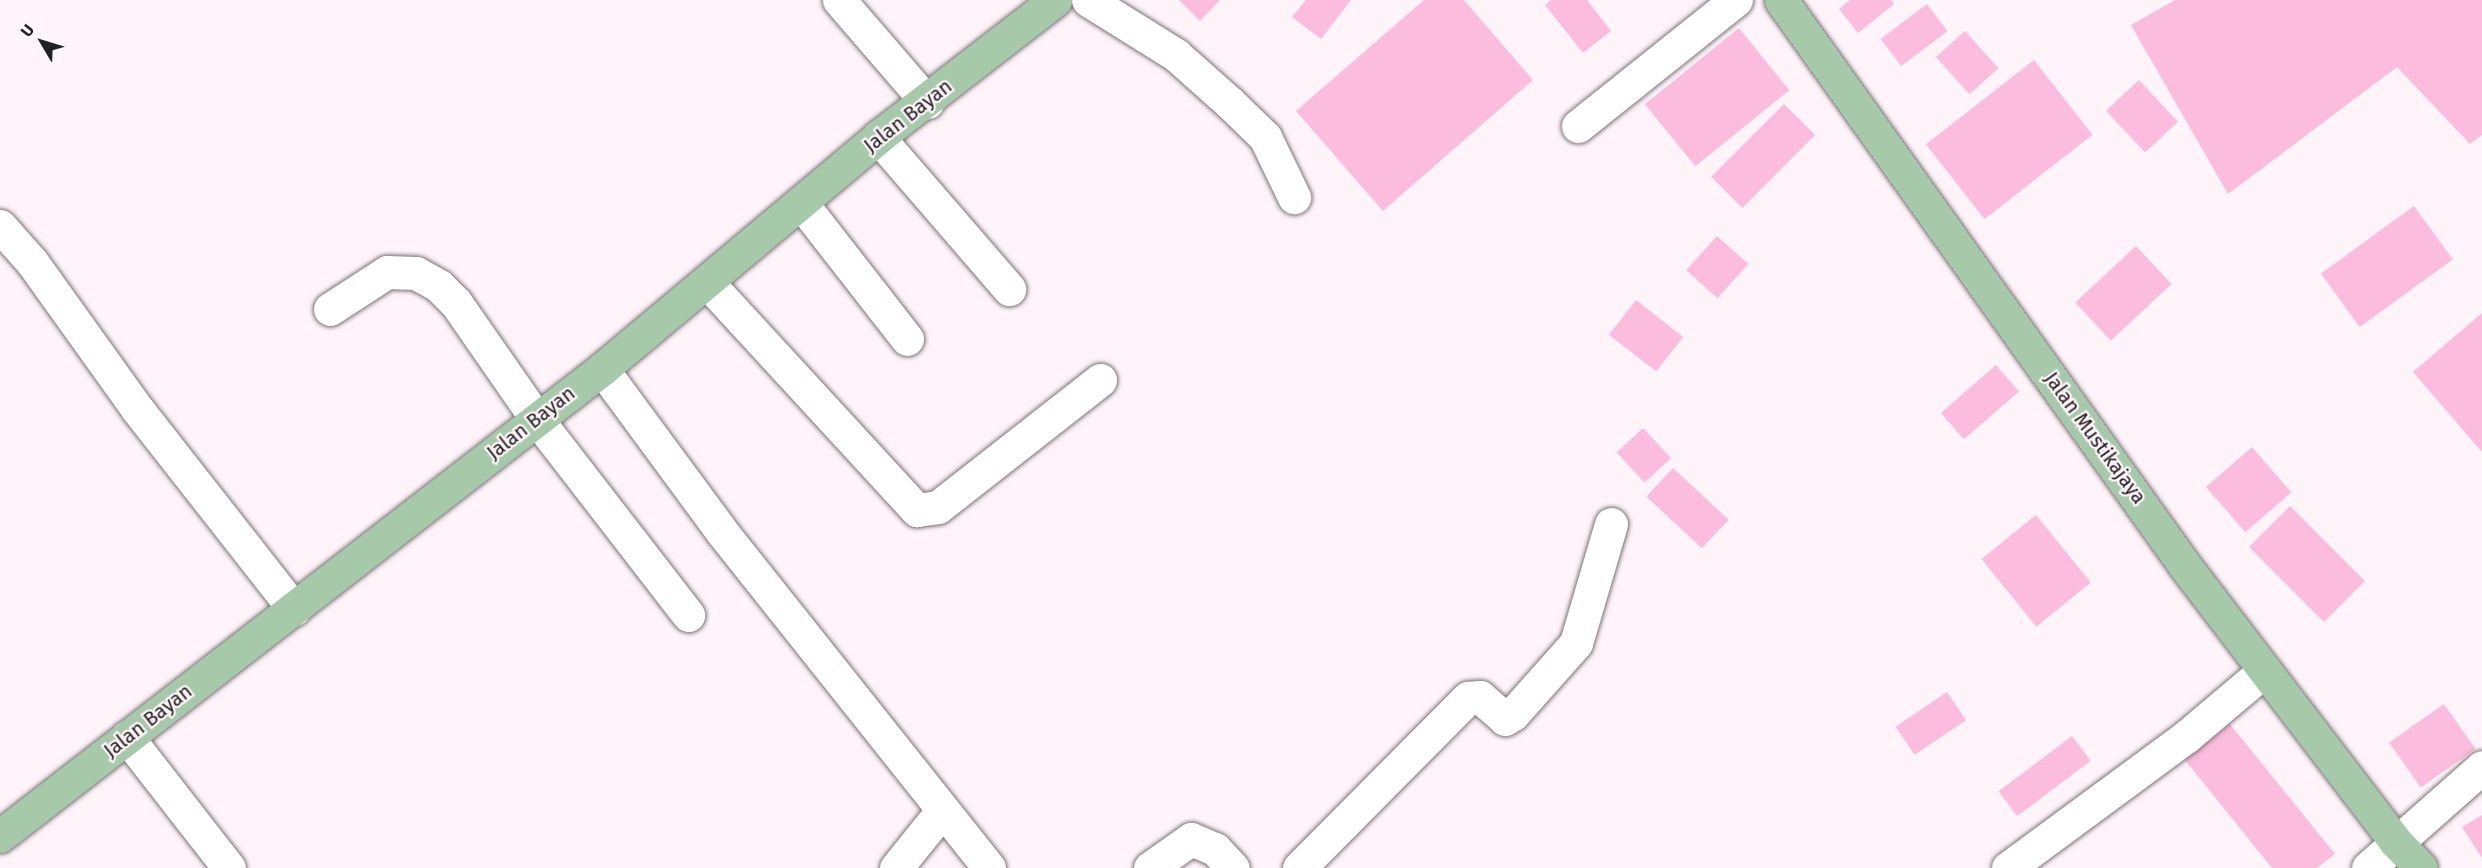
<!DOCTYPE html>
<html>
<head>
<meta charset="utf-8">
<style>
  body { margin:0 }
  #map { position:relative; width:2482px; height:868px; overflow:hidden; background:#fef4f9; font-family:"Fira Sans",sans-serif }
  div>[style] { position:absolute }
  .building>* { inset:0; background:#fbbcde; transform-origin:0 0 }
  .roads { filter:drop-shadow(0 0 2px #7b7377) drop-shadow(0 0 2px #7b7377) }
  .minor>* { height:33px; margin:-16.5px; padding:0 16.5px; transform-origin:16.5px; border-radius:16.5px; background:#fff }
  .major>* { height:33px; margin:-16.5px; padding:0 16.5px; transform-origin:16.5px; border-radius:16.5px; background:#a5c9a9 }
  span { translate:-50% -50%; white-space:nowrap; text-align:center; line-height:1.15; -webkit-text-stroke:4.5px #fef4f9; paint-order:stroke }
  .street-label { font-size:20px; color:#232021 }
  .north { position:absolute; left:12px; top:12px; width:60px; height:60px; -webkit-text-stroke:4px #fef4f9; paint-order:stroke; rotate:308deg; font-size:16px; font-weight:700; line-height:24px; text-align:center; color:#232021 }
  .north::after { content:''; display:block; margin:auto; width:21px; height:27px; background:#232021; clip-path:polygon(50% 0,100% 100%,50% 72%,0 100%) }
</style>
</head>
<body>
<div id="map">
  <div class="building">
    <i style="clip-path:polygon(1179px 0,1220px 0,1200px 21px)"></i>
    <i style="clip-path:polygon(1306px 0,1351px 0,1321px 39px,1292px 17px)"></i>
    <i style="clip-path:polygon(1424px 0,1464px 0,1533px 80px,1383px 211px,1296px 111px)"></i>
    <i style="clip-path:polygon(1551px 0,1587px 0,1611px 31px,1583px 53px,1545px 5px)"></i>
    <i style="clip-path:polygon(1850px 0,1891px 0,1894px 4px,1858px 33px,1839px 9px)"></i>
    <i style="clip-path:polygon(2175px 0,2482px 0,2482px 135px,2470px 144px,2397px 67px,2228px 194px,2131px 25px)"></i>
    <i style="left:1927px;top:4px;width:34px;height:58px;rotate:53deg"></i>
    <i style="left:1739px;top:28px;width:80px;height:121px;rotate:51deg"></i>
    <i style="left:1965px;top:31px;width:50px;height:39px;rotate:48deg"></i>
    <i style="left:2034px;top:60px;width:95px;height:137px;rotate:52deg"></i>
    <i style="left:2139px;top:80px;width:57px;height:45px;rotate:47deg"></i>
    <i style="left:1784px;top:104px;width:44px;height:103px;rotate:45deg"></i>
    <i style="left:2414px;top:206px;width:66px;height:115px;rotate:54deg"></i>
    <i style="left:1717px;top:236px;width:42px;height:46px;rotate:42deg"></i>
    <i style="left:2136px;top:246px;width:52px;height:83px;rotate:47deg"></i>
    <i style="left:1636px;top:300px;width:60px;height:44px;rotate:38deg"></i>
    <i style="clip-path:polygon(2482px 313px,2482px 452px,2413px 372px)"></i>
    <i style="left:1996px;top:365px;width:35px;height:73px;rotate:49deg"></i>
    <i style="left:1643px;top:428px;width:41px;height:36px;rotate:47deg"></i>
    <i style="left:2252px;top:447px;width:60px;height:61px;rotate:49deg"></i>
    <i style="left:1673px;top:468px;width:76px;height:39px;rotate:43deg"></i>
    <i style="left:2290px;top:506px;width:106px;height:58px;rotate:45deg"></i>
    <i style="left:2036px;top:515px;width:87px;height:70px;rotate:51deg"></i>
    <i style="left:1947px;top:692px;width:34px;height:62px;rotate:56deg"></i>
    <i style="left:2444px;top:704px;width:55px;height:67px;rotate:55deg"></i>
    <i style="clip-path:polygon(2230px 724px,2335px 854px,2317px 868px,2272px 868px,2185px 760px)"></i>
    <i style="left:2072px;top:736px;width:31px;height:92px;rotate:53deg"></i>
    <i style="clip-path:polygon(2482px 815px,2482px 858px,2462px 827px)"></i>
  </div>
  <div class="roads">
    <div class="minor">
      <i style="left:839px;top:0;width:135px;rotate:49.2deg"></i>
      <i style="left:1088px;top:0;width:104px;rotate:32deg"></i>
      <i style="left:1176px;top:55px;width:72px;rotate:41.6deg"></i>
      <i style="left:1230px;top:103px;width:49px;rotate:44.2deg"></i>
      <i style="left:1265px;top:137px;width:67px;rotate:64.2deg"></i>
      <i style="left:1578px;top:126px;width:202px;rotate:-38.6deg"></i>
      <i style="left:878px;top:137px;width:201px;rotate:49.2deg"></i>
      <i style="left:802px;top:204px;width:171px;rotate:52.1deg"></i>
      <i style="left:0;top:226px;width:48px;rotate:48.4deg"></i>
      <i style="left:32px;top:262px;width:182px;rotate:54.4deg"></i>
      <i style="left:138px;top:410px;width:253px;rotate:51.9deg"></i>
      <i style="left:707px;top:282px;width:310px;rotate:47.4deg"></i>
      <i style="left:917px;top:510px;width:21px;rotate:-8deg"></i>
      <i style="left:938px;top:507px;width:206px;rotate:-38.1deg"></i>
      <i style="left:330px;top:309px;width:68px;rotate:-33deg"></i>
      <i style="left:387px;top:272px;width:29px;rotate:2deg"></i>
      <i style="left:416px;top:273px;width:26px;rotate:29deg"></i>
      <i style="left:439px;top:286px;width:24px;rotate:45deg"></i>
      <i style="left:456px;top:303px;width:140px;rotate:55.2deg"></i>
      <i style="left:536px;top:418px;width:249px;rotate:52.3deg"></i>
      <i style="left:602px;top:369px;width:202px;rotate:53.6deg"></i>
      <i style="left:722px;top:532px;width:429px;rotate:51.5deg"></i>
      <i style="left:127px;top:737px;width:166px;rotate:52.1deg"></i>
      <i style="left:896px;top:868px;width:73px;rotate:-51.1deg"></i>
      <i style="left:1150px;top:868px;width:50px;rotate:-35.3deg"></i>
      <i style="left:1191px;top:839px;width:26px;rotate:23deg"></i>
      <i style="left:1215px;top:849px;width:26px;rotate:47deg"></i>
      <i style="left:1299px;top:868px;width:240px;rotate:-45.2deg"></i>
      <i style="left:1468px;top:698px;width:12px;rotate:-5deg"></i>
      <i style="left:1480px;top:697px;width:33px;rotate:41deg"></i>
      <i style="left:1505px;top:719px;width:9px;rotate:-32deg"></i>
      <i style="left:1513px;top:714px;width:95px;rotate:-48.4deg"></i>
      <i style="left:1576px;top:643px;width:124px;rotate:-73.6deg"></i>
      <i style="left:2008px;top:868px;width:222px;rotate:-36.4deg"></i>
      <i style="left:2187px;top:736px;width:101px;rotate:-40.2deg"></i>
      <i style="left:2368px;top:868px;width:152px;rotate:-41.5deg"></i>
    </div>
    <div class="major">
      <i style="left:1781px;top:0;width:695px;rotate:54.48deg"></i>
      <i style="left:2185px;top:566px;width:346px;rotate:52.6deg"></i>
      <i style="left:2395px;top:841px;width:37px;rotate:46deg"></i>
      <i style="left:0;top:836px;width:762px;rotate:-37.8deg"></i>
      <i style="left:602px;top:369px;width:361px;rotate:-40deg"></i>
      <i style="left:878px;top:137px;width:224px;rotate:-37.7deg"></i>
    </div>
  </div>
  <div class="street-label">
    <span style="left:908px;top:116px;rotate:-38deg">Jalan Bayan</span>
    <span style="left:531px;top:423px;rotate:-38deg">Jalan Bayan</span>
    <span style="left:2095px;top:438px;rotate:54deg">Jalan Mustikajaya</span>
    <span style="left:148px;top:721px;rotate:-38deg">Jalan Bayan</span>
  </div>
  <div class="north">U</div>
</div>
</body>
</html>
